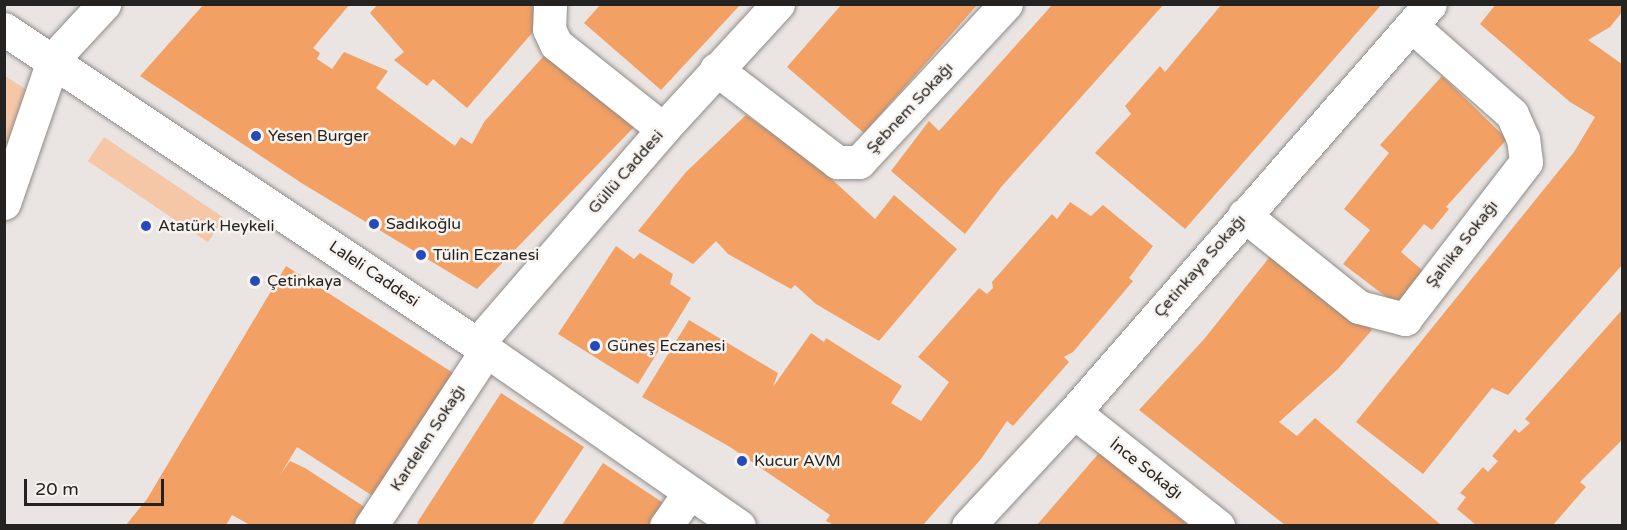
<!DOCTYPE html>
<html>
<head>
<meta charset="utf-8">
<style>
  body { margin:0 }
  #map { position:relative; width:1627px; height:530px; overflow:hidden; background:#eae5e2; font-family:"Varela Round",sans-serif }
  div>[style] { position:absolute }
  .green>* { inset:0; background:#f6c7a7; transform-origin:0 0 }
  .building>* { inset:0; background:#f2a064 }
  .roads { filter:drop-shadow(0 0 2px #8f8b88) drop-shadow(0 0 2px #8f8b88) }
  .pedestrian>* { height:33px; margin:-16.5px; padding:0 16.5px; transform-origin:16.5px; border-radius:16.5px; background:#fff }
  .minor>* { height:33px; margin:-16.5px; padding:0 16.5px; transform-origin:16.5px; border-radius:16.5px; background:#fff }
  .tertiary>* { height:33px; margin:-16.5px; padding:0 16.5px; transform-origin:16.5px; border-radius:16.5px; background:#fff }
  .dots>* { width:16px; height:16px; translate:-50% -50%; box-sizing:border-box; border:3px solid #f8f3ef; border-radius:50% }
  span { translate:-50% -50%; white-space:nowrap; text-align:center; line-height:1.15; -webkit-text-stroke:5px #f8f3ef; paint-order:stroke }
  .street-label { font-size:16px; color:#242321 }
  .poi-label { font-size:16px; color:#242321 }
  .left { translate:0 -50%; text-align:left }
  .frame { position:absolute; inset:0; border:6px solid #242321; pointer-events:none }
  .scale { position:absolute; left:24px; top:479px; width:140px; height:27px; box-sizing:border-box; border:3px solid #242321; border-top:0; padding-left:8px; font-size:18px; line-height:21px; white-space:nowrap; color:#242321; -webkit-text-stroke:4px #f8f3ef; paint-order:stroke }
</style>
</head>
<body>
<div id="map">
  <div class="green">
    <i style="clip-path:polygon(5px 76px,35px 95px,5px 177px)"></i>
    <i style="left:104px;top:137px;width:145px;height:29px;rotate:34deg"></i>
  </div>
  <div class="building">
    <i style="clip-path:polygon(204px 4px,350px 4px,313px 48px,320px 53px,317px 59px,332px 69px,344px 52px,388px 71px,376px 88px,455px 146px,461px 137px,472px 144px,484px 122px,552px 47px,639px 122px,477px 289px,303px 184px,140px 76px)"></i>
    <i style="clip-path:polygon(378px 4px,530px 4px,545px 18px,467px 108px,433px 79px,427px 86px,394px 60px,404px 52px,370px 13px)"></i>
    <i style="clip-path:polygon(601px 4px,741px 4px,661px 90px,584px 23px)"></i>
    <i style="clip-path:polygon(842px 4px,978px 4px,864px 133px,787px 67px)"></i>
    <i style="clip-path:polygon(1053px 4px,1164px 4px,1002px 186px,965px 234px,891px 171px,929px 121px,939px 131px)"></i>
    <i style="clip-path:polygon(1222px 4px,1382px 4px,1185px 229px,1095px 153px,1131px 114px,1125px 106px,1160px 66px,1165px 72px)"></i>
    <i style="clip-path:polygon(1496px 4px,1622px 4px,1622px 12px,1610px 27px,1588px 40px,1622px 64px,1622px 265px,1508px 395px,1492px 388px,1423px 474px,1356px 422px,1574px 152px,1595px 117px,1570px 102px,1480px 24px)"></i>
    <i style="clip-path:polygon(1442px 76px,1507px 139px,1446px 207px,1449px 209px,1432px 230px,1424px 224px,1401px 252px,1428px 275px,1401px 308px,1343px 264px,1370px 230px,1344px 209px,1389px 153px,1380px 145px)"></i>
    <i style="clip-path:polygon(746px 115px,811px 160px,875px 219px,894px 195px,957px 249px,879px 341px,816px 304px,795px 285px,791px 289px,728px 254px,716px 241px,693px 264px,638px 231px,686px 172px)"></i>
    <i style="clip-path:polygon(1070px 202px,1091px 216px,1103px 205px,1153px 246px,1129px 278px,1133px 281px,1073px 352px,1064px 357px,1069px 362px,1013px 426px,1007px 421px,981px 459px,923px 525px,834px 525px,826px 521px,830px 515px,730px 447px,642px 397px,689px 320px,778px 373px,773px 387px,811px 333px,824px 342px,826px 338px,902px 386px,891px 403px,921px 421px,949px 382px,918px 357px,979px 288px,987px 294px,993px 288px,992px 282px,1052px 214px,1057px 219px)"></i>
    <i style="clip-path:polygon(616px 246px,634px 259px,640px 253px,673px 274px,670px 284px,691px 298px,638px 384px,558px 334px)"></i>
    <i style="clip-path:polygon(1276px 249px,1372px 330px,1338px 369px,1279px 422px,1297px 436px,1315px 418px,1441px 525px,1285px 525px,1139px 410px,1205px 338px)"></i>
    <i style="clip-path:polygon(286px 266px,461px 378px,382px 502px,297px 447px,280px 475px,290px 461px,305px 468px,380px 517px,375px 525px,250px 525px,232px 515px,226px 525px,126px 525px,147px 499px)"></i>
    <i style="clip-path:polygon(1622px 310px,1622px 440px,1580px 482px,1586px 487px,1553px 525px,1476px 525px,1457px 509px,1466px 497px,1460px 493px,1483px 467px,1488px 472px,1498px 461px,1492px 456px,1515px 429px,1519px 433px,1530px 423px,1525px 419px)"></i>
    <i style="clip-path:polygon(501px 393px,584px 447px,532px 525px,421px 525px,417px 523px)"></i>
    <i style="clip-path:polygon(1099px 453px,1188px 525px,1037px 525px)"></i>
    <i style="clip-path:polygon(603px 463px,677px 512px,667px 525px,562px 525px)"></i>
  </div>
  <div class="roads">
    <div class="pedestrian">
      <i style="left:4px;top:203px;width:153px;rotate:-71deg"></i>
      <i style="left:54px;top:58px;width:74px;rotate:-47.2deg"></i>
    </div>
    <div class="minor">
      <i style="left:550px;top:4px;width:25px;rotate:92deg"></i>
      <i style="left:549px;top:29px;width:17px;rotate:65deg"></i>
      <i style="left:556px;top:44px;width:137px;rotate:38.5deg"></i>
      <i style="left:716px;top:69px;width:153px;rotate:37.5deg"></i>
      <i style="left:837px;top:162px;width:22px"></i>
      <i style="left:859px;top:162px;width:216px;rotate:-47.1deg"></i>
      <i style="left:1244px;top:215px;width:147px;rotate:38.7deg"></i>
      <i style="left:1359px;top:307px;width:48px;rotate:14.6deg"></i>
      <i style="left:1405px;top:319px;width:198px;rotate:-52.4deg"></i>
      <i style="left:1526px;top:162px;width:23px;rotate:-97deg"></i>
      <i style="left:1523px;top:139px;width:27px;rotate:-114deg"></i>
      <i style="left:1512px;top:114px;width:133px;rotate:-138.7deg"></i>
      <i style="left:477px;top:344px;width:284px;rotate:-49.1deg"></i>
      <i style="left:663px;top:129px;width:170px;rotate:-47.4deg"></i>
      <i style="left:1074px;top:412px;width:184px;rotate:38.4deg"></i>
      <i style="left:371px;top:526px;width:209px;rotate:-56.7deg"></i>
      <i style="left:666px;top:526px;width:40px;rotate:-55.1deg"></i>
      <i style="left:968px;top:526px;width:156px;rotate:-47.1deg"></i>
      <i style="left:1074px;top:412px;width:541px;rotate:-48.89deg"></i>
    </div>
    <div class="tertiary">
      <i style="left:4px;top:29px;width:568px;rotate:33.66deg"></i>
      <i style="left:477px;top:344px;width:319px;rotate:34.8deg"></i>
    </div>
  </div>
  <div class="dots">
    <i style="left:256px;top:136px;background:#254ab9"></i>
    <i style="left:374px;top:224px;background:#254ab9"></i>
    <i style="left:146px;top:226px;background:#254ab9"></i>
    <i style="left:421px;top:255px;background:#254ab9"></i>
    <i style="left:255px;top:281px;background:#254ab9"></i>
    <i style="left:595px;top:346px;background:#254ab9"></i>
    <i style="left:742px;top:461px;background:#254ab9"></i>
  </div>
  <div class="street-label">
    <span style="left:910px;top:108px;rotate:-47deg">Şebnem Sokağı</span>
    <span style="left:626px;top:172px;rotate:-49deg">Güllü Caddesi</span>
    <span style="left:1462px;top:244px;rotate:-52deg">Şahika Sokağı</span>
    <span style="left:1200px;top:266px;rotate:-49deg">Çetinkaya Sokağı</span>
    <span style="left:374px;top:274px;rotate:34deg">Laleli Caddesi</span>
    <span style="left:428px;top:438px;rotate:-57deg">Kardelen Sokağı</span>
    <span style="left:1146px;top:469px;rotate:38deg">İnce Sokağı</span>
  </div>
  <div class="poi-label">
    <span class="left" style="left:268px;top:136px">Yesen Burger</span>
    <span class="left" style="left:386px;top:224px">Sadıkoğlu</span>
    <span class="left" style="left:158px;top:226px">Atatürk Heykeli</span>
    <span class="left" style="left:433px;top:255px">Tülin Eczanesi</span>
    <span class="left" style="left:267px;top:281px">Çetinkaya</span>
    <span class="left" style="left:607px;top:346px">Güneş Eczanesi</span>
    <span class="left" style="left:754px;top:461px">Kucur AVM</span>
  </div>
  <div class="frame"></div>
  <div class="scale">20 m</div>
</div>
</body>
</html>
